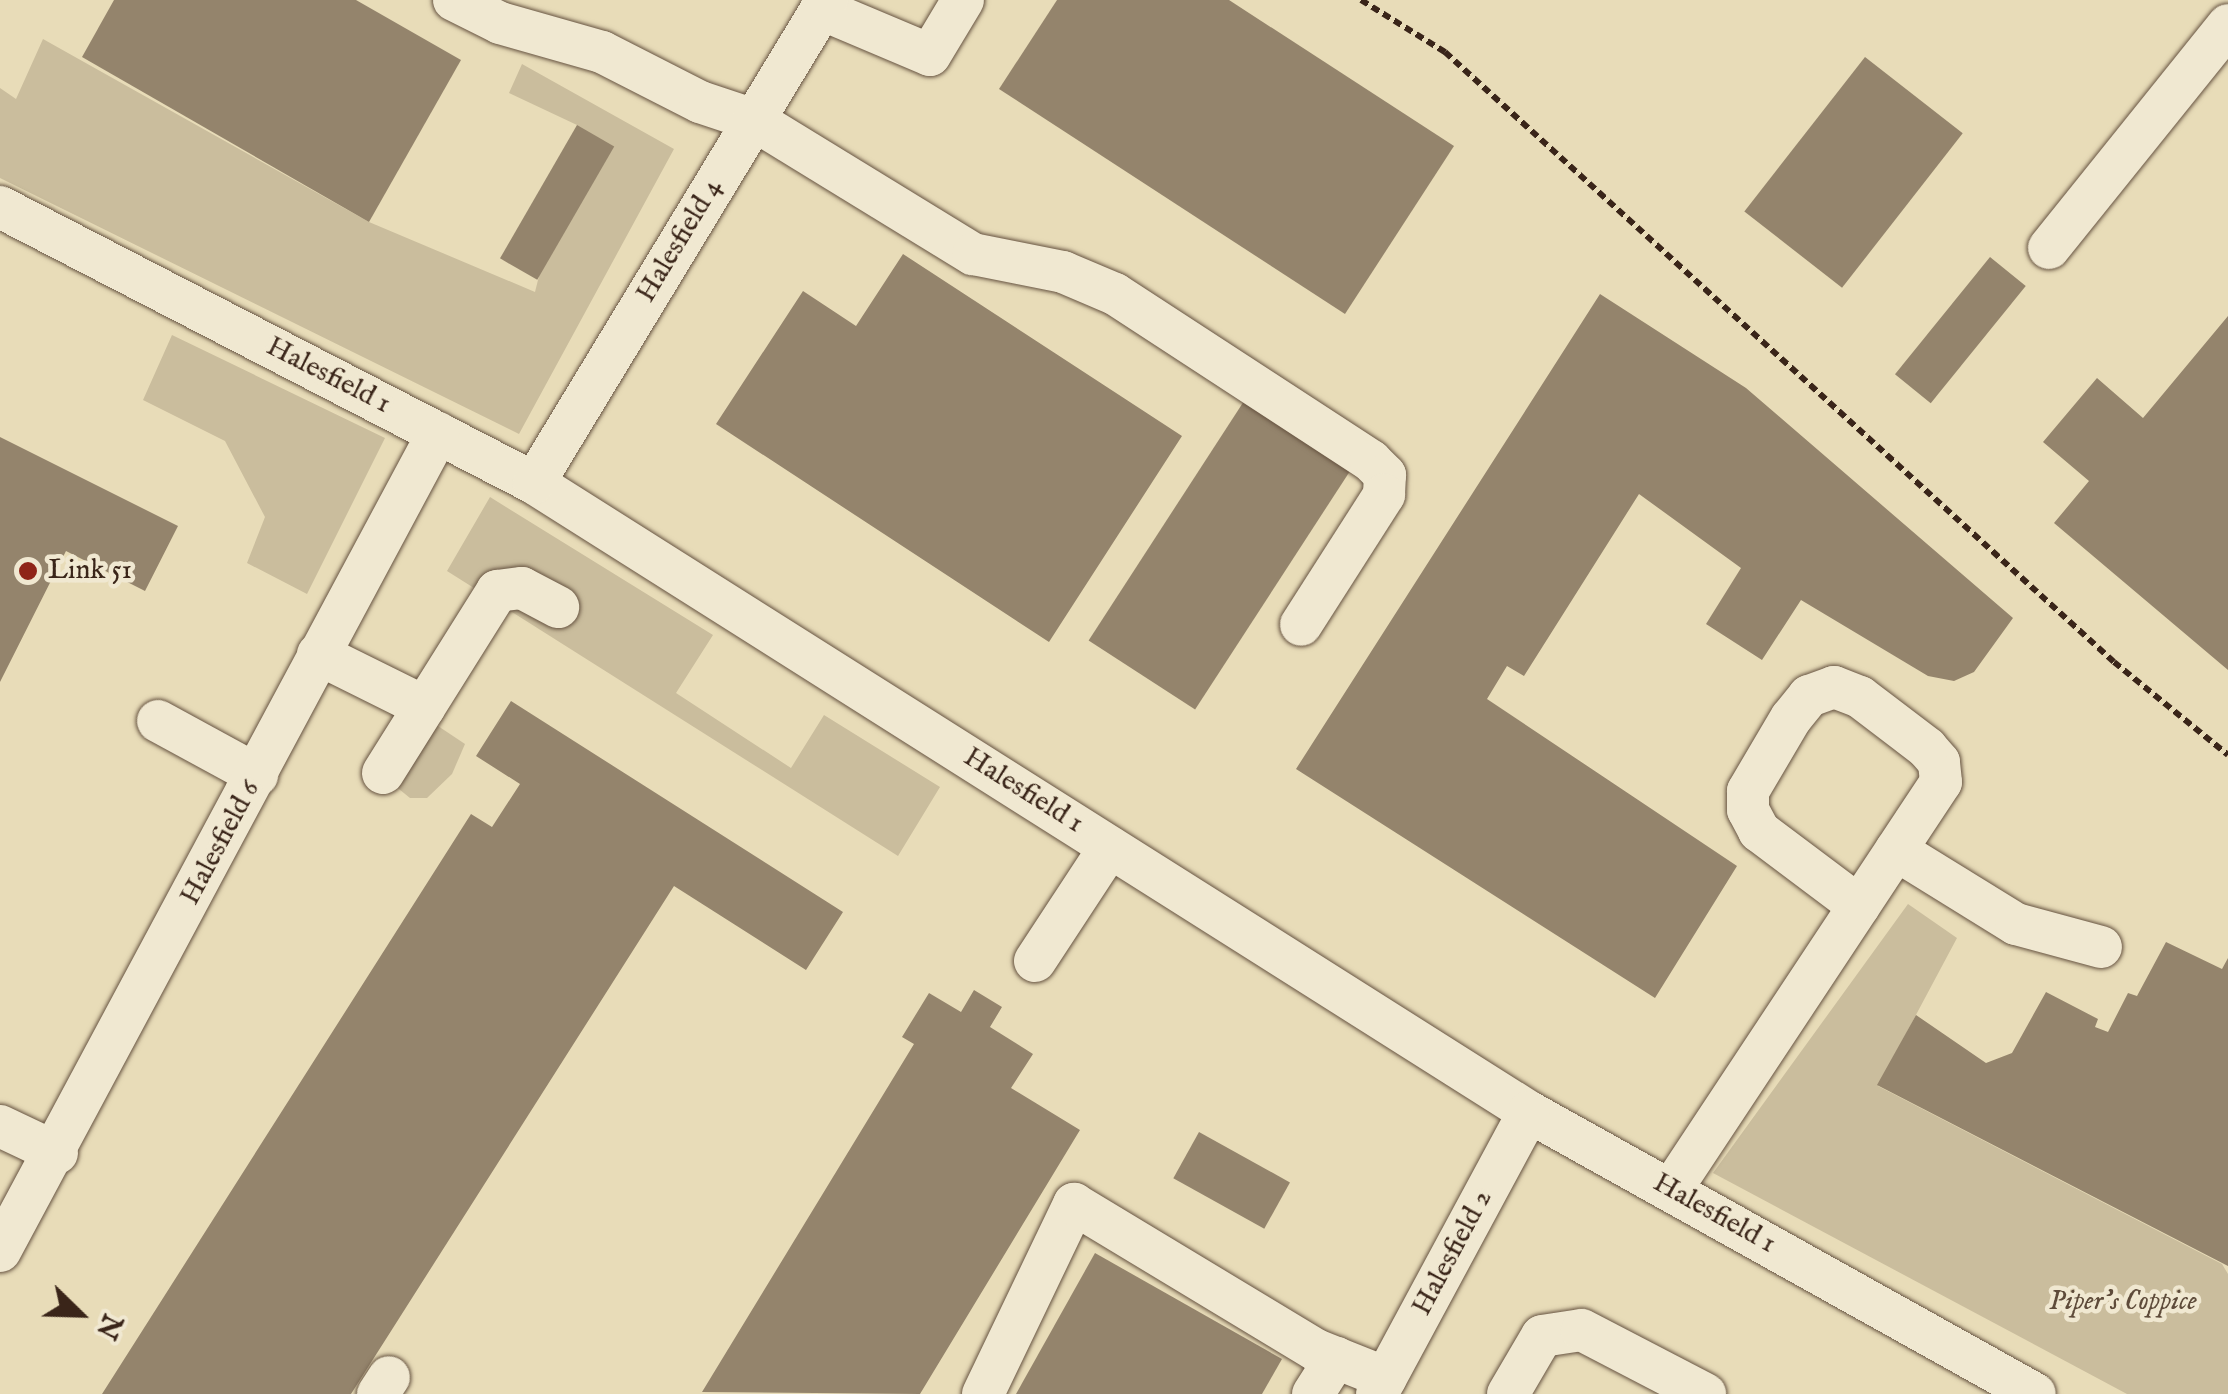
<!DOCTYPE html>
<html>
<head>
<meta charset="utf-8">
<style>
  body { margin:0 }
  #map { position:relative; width:2228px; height:1394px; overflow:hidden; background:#e8dcb8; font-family:"IM FELL English",serif }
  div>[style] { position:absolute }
  .green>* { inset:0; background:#cabd9d }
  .building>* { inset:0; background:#94846c; transform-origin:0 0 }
  .path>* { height:6px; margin-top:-3px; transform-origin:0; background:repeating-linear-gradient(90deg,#3a2519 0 8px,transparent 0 13px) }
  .roads { filter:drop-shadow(0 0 2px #665341) drop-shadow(0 0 2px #665341) }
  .minor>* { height:42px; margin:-21px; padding:0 21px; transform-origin:21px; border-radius:21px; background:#f0e8d1 }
  .dots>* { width:28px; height:28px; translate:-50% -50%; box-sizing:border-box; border:5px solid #f0e8d1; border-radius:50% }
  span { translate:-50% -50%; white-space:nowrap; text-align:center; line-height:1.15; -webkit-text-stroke:9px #f0e8d1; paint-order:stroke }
  .street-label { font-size:28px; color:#3a2519 }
  .poi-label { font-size:28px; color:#3a2519 }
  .left { translate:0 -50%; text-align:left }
  .park-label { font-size:28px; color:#5e4b3a; font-style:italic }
  .north { position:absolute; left:30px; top:1264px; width:100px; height:100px; -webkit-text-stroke:8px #f0e8d1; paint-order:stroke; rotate:113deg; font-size:28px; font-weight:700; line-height:40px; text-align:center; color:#3a2519 }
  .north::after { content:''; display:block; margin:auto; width:35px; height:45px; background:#3a2519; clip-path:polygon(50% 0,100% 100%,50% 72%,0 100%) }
</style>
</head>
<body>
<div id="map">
  <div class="green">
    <i style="clip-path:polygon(43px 39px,369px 222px,535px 292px,577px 125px,509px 93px,522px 64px,674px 149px,519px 434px,0 178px,0 88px,16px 99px)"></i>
    <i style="clip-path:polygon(172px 335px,385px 438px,307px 594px,247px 563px,265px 517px,225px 441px,143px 400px)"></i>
    <i style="clip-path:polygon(490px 497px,713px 635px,676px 693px,791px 768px,824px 715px,940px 787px,898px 856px,447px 571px)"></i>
    <i style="clip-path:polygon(423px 716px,465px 744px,452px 774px,427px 798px,410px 798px,389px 781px)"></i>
    <i style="clip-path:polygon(1908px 904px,1957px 938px,1878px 1086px,2222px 1264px,2228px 1274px,2228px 1394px,2127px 1394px,1713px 1173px)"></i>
  </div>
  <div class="building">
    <i style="clip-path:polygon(114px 0,356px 0,461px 60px,369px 222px,82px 57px)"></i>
    <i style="clip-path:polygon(1057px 0,1229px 0,1454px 146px,1345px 314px,999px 89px)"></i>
    <i style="left:1865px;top:57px;width:124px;height:196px;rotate:38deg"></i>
    <i style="left:577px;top:125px;width:43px;height:154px;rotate:30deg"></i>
    <i style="clip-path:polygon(903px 254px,1182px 436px,1049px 642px,716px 424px,803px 291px,856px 326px)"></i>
    <i style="left:1990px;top:257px;width:46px;height:151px;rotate:39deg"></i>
    <i style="clip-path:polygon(1600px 294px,1746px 388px,2013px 618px,1974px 672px,1954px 681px,1928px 676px,1801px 600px,1762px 660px,1706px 624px,1741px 568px,1639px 494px,1524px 676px,1507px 666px,1487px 699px,1737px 866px,1655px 998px,1296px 769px)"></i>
    <i style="clip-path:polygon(2228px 316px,2228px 670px,2054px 523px,2089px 481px,2043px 442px,2097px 378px,2143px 418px)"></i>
    <i style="left:1246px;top:398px;width:127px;height:289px;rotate:33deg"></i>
    <i style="clip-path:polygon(0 437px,178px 526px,145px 591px,66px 551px,0 682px)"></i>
    <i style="clip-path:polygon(511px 701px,843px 912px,806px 970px,674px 886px,351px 1394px,102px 1394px,471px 814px,492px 827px,520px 784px,476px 756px)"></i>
    <i style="clip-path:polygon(2166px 942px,2222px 969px,2228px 958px,2228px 1266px,1877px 1085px,1916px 1015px,1986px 1063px,2012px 1053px,2046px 992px,2098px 1019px,2095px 1027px,2108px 1032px,2128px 993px,2137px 996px)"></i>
    <i style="clip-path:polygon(974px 990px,1002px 1007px,990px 1027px,1033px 1054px,1011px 1088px,1080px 1130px,920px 1394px,702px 1392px,914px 1044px,902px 1037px,929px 993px,961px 1012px)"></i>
    <i style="left:1199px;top:1132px;width:104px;height:53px;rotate:29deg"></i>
    <i style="clip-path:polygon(1095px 1253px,1282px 1359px,1262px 1394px,1016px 1394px)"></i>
  </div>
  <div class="path">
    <i style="left:1361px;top:0;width:99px;rotate:31.8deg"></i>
    <i style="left:1445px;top:52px;width:905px;rotate:42.36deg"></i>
    <i style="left:2114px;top:662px;width:147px;rotate:39.2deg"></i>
  </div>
  <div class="roads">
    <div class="minor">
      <i style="left:454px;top:0;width:51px;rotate:26.6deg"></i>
      <i style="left:500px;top:23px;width:106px;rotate:15.9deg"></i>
      <i style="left:602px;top:52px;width:110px;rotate:27deg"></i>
      <i style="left:700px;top:102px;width:57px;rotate:18.4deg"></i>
      <i style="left:754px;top:120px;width:257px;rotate:31.5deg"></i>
      <i style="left:973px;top:254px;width:92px;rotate:11.3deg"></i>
      <i style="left:1063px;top:272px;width:56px;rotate:22.9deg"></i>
      <i style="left:1115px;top:294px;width:306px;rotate:33.1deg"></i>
      <i style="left:1371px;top:461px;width:20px;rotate:45deg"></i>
      <i style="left:1385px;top:475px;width:20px;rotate:93deg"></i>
      <i style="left:1384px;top:495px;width:154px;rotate:122.6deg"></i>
      <i style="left:821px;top:9px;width:118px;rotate:22.9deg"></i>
      <i style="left:930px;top:55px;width:64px;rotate:-59deg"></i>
      <i style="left:0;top:207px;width:601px;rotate:27.33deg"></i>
      <i style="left:534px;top:483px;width:1177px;rotate:32.3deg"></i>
      <i style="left:1529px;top:1112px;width:579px;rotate:29.13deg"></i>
      <i style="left:2049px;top:248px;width:286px;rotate:-51.2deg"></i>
      <i style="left:534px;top:483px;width:565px;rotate:-58.76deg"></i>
      <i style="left:318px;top:654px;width:119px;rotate:26.4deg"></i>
      <i style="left:158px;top:721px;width:113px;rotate:28.6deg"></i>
      <i style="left:383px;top:773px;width:215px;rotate:-57.9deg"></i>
      <i style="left:497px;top:591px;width:25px;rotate:-7deg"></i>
      <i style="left:522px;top:588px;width:41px;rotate:27.8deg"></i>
      <i style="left:1896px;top:850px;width:141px;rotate:31.7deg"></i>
      <i style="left:2016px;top:924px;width:88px;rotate:15.1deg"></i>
      <i style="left:1035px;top:961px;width:136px;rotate:-56.7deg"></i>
      <i style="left:0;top:1126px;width:63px;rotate:25.3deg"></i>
      <i style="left:1671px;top:1190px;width:489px;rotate:-56.5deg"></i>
      <i style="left:1941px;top:782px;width:20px;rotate:-96deg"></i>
      <i style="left:1939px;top:762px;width:18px;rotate:-131deg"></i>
      <i style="left:1927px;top:748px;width:84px;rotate:-142.7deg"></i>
      <i style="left:1860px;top:697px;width:28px;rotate:-159deg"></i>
      <i style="left:1834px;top:687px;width:27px;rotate:160deg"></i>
      <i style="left:1809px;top:696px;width:28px;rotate:129deg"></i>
      <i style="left:1791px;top:718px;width:85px;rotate:120.5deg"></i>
      <i style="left:1748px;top:791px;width:19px;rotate:90deg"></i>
      <i style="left:1748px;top:810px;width:24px;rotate:62deg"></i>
      <i style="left:1759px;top:831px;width:125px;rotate:36.9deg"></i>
      <i style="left:0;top:1251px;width:928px;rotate:-61.83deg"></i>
      <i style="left:378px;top:1394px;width:20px;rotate:-57deg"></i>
      <i style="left:983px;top:1394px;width:211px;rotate:-64.4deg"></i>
      <i style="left:1074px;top:1204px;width:283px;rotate:31.1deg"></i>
      <i style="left:1316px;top:1350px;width:75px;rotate:21.8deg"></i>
      <i style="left:1313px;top:1394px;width:43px;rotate:-57.4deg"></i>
      <i style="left:1377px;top:1394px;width:320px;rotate:-61.7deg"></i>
      <i style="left:1508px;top:1394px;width:67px;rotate:-59.6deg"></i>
      <i style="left:1542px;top:1336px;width:40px;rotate:-8.5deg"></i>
      <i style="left:1582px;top:1330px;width:139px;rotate:27.5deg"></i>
    </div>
  </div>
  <div class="dots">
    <i style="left:28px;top:571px;background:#8f2418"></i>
  </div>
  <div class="street-label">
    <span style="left:680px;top:241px;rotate:-59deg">Halesfield 4</span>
    <span style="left:328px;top:376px;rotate:27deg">Halesfield 1</span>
    <span style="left:1023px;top:791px;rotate:32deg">Halesfield 1</span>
    <span style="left:221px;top:843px;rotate:-62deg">Halesfield 6</span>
    <span style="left:1714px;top:1214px;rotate:29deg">Halesfield 1</span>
    <span style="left:1453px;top:1253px;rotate:-62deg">Halesfield 2</span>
  </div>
  <div class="poi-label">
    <span class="left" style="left:48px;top:571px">Link 51</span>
  </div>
  <div class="park-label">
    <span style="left:2123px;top:1302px">Piper's Coppice</span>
  </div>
  <div class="north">N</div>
</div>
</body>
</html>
